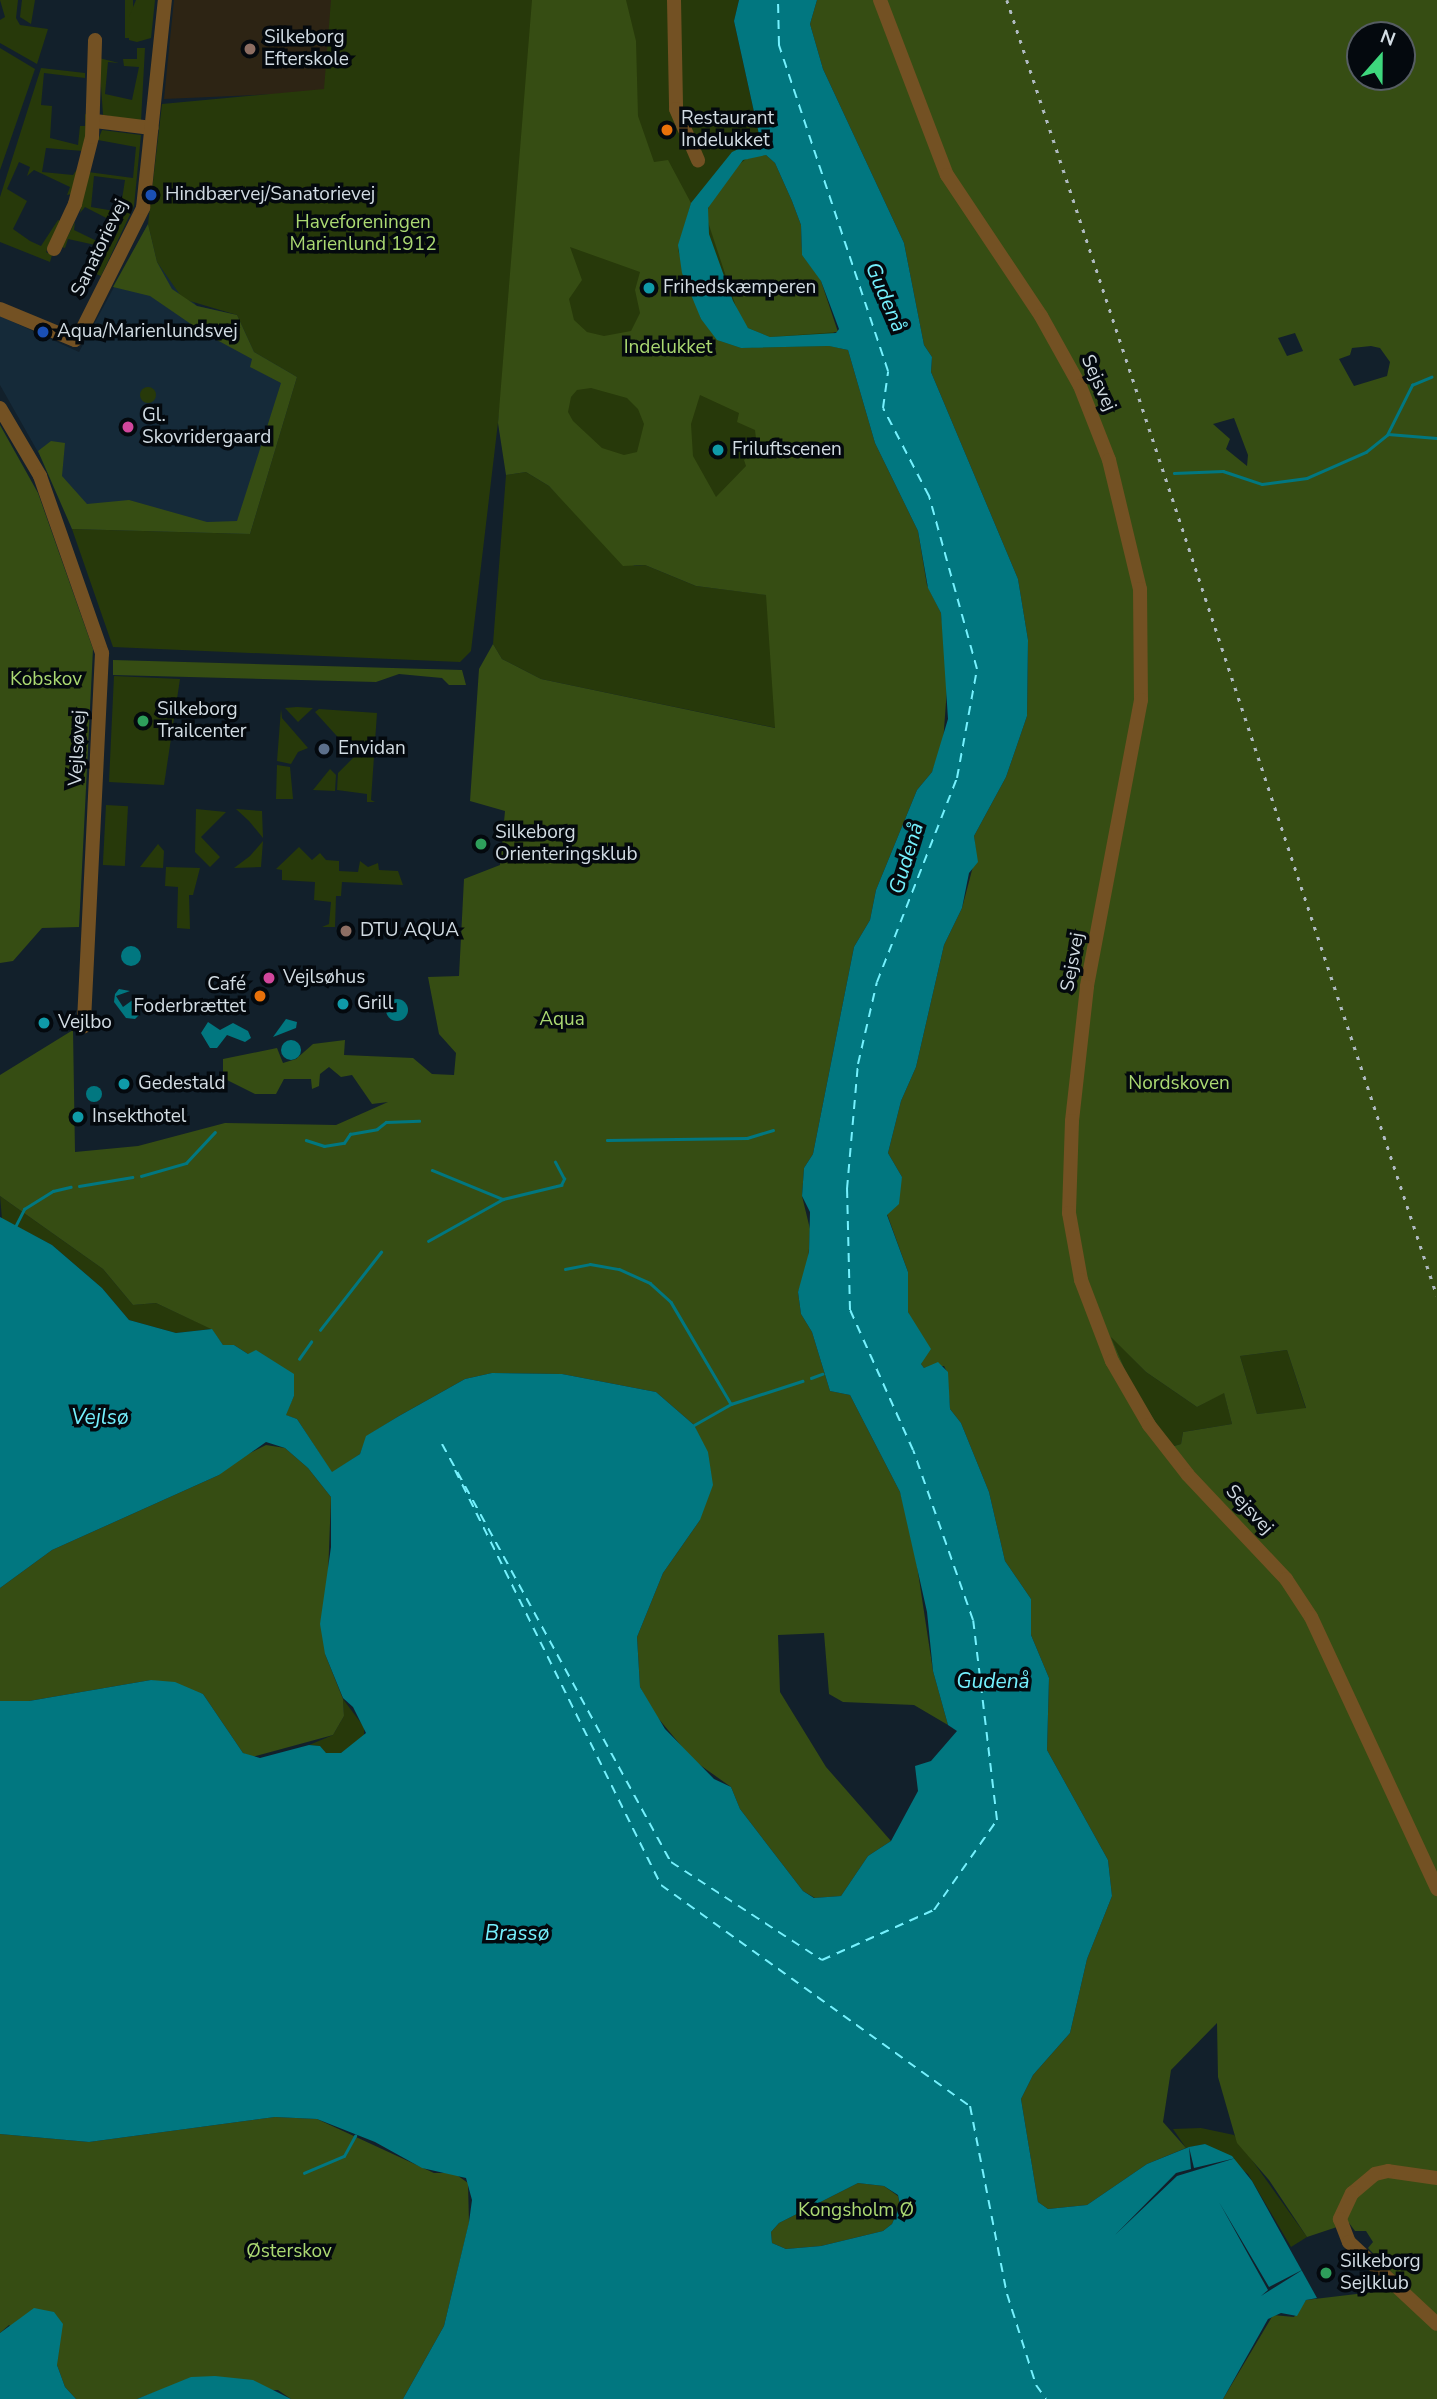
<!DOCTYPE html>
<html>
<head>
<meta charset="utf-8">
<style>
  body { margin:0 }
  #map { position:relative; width:1437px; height:2399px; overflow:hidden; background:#12202b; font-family:"Nunito Sans",sans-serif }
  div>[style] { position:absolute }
  .built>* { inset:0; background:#152a39 }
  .education>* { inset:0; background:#2d2414 }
  .green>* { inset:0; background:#27390a; transform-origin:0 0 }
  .round { border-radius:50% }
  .forest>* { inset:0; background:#364d13 }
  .water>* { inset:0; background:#017780 }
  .pier>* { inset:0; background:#12202b }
  .stream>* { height:2.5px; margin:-1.25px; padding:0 1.25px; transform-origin:1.25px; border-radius:1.25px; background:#017780 }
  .ferry>* { height:2px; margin-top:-1px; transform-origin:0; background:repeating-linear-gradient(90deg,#75f1fe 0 9px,transparent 0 16px) }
  .minor>* { height:14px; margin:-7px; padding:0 7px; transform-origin:7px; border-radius:7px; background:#735123 }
  .rail>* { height:2.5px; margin-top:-1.25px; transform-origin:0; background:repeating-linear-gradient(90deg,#b0bbc2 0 3.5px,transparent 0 10.5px) }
  .dots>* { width:19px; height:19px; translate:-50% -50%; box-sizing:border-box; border:4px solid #04090e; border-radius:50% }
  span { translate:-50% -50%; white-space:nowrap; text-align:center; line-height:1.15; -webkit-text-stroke:7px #04090e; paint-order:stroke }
  .poi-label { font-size:19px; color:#d2dce3 }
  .left { translate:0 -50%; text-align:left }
  .right { translate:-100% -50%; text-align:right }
  .park-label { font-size:19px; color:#abd972 }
  .street-label { font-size:19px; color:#d2dce3 }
  .water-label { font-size:21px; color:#75f1fe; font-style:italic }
  .north { position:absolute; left:1346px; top:21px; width:70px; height:70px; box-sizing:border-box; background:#04090e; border:2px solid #565d63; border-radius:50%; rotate:21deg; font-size:19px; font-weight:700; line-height:28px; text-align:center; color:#d2dce3 }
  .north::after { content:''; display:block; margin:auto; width:24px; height:32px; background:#3ed77d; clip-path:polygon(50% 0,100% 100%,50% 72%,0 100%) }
</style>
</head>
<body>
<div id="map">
  <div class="built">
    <i style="clip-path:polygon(148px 224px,157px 262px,197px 306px,237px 315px,294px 373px,250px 534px,72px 529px,55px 482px,0 385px,0 316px,79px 352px)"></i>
  </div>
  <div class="education">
    <i style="clip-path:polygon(174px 0,334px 0,326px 92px,164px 99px)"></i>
  </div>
  <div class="green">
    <i style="clip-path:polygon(0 0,18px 0,16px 18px,20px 25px,48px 29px,37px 64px,0 43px,0 20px,5px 17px)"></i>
    <i style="clip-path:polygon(22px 0,35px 0,31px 24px,20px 17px)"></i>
    <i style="left:125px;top:0;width:8px;height:38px"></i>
    <i style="clip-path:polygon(136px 0,155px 0,151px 38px,137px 42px,129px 40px,129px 17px)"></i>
    <i style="clip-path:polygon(331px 0,739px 0,734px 21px,760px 139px,866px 417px,633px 566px,645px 565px,696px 586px,767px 595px,776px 728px,541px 679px,502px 659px,493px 644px,506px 475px,526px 472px,549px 486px,628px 566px,501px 397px,471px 651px,460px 662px,113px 647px,72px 529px,250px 534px,297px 377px,254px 352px,237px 315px,183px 299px,157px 262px,148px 224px,162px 104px,324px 89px)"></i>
    <i style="clip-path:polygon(0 48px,35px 69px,0 170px)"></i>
    <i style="clip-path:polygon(137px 48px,145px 48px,141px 121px,103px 115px,99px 58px,119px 63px,108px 62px,105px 94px,132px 100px,139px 67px,124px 66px,123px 59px,137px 59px)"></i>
    <i style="clip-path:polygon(41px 68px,85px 73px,85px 78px,44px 73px,41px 105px,52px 106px,50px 138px,78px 145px,80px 126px,85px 126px,85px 114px,91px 115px,83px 151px,46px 148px,42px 172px,73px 175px,77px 169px,72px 194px,67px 195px,70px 187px,34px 170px,27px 176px,30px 167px,19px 162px,7px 189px,27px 201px,13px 229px,30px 241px,41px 246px,58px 220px,62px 222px,46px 252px,52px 255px,50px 262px,0 242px,0 197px)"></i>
    <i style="clip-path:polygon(evenodd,102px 130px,141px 135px,134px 206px,101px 276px,96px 274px,100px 246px,68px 239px,65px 248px,62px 247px,75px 222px,74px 230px,105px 245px,118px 232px,113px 230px,116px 223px,85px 207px,80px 213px,88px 172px,133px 178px,136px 147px,98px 140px,102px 130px,94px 176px,125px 180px,120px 212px,91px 207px,94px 176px)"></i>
    <i class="round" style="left:140px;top:387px;width:16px;height:16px"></i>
    <i style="clip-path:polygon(114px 676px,180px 679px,164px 785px,109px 782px)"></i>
    <i style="clip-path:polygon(297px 707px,313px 708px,298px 722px,285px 708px)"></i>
    <i style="clip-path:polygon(281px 709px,282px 718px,308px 748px,298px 752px,291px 764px,277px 761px)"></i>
    <i style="clip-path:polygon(319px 709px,377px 713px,371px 800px,375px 802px,367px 802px,367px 794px,337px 790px,338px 773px,355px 756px,315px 712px)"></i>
    <i style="clip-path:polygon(277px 765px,290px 767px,293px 799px,276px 799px)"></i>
    <i style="clip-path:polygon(330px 769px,336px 775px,335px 791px,313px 790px)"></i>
    <i style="left:106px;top:805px;width:22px;height:60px;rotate:3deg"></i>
    <i style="clip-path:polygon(196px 809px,226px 812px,201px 837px,220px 857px,210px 867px,195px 852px)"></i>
    <i style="clip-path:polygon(236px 809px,262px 811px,263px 838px,249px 821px)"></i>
    <i style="clip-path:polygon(263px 841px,261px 867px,234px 868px,250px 856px)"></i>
    <i style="clip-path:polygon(158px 844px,164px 851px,163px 868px,140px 867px)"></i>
    <i style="clip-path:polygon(299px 847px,312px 860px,320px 853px,326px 860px,339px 861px,339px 871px,358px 872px,360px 861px,368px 867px,378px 863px,379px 870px,398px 871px,403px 885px,342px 882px,341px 896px,336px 896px,335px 927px,322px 927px,329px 924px,331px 902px,314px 900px,315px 882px,282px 880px,282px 870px,276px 869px)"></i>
    <i style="clip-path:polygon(166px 867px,200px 868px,193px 895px,189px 895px,190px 929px,177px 928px,178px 887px,165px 886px)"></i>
    <i style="clip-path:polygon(0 1196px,103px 1269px,133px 1305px,156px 1303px,212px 1329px,176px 1333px,129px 1320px,102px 1288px,52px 1245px,2px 1219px)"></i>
    <i style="clip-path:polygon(1110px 1335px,1146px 1372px,1197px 1407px,1224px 1392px,1232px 1424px,1183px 1432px,1181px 1444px,1171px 1447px,1129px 1379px)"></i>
    <i style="clip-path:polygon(1287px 1350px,1306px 1409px,1257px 1414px,1240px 1356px)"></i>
    <i style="clip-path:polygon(343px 1699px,364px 1727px,364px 1738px,341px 1753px,325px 1753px,320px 1746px,309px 1745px,333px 1735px,344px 1716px)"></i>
    <i style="clip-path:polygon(1201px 2128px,1234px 2135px,1307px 2237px,1291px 2247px,1248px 2174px,1205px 2144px,1186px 2148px,1173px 2129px)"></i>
  </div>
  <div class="forest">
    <i style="clip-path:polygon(evenodd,532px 0,626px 0,636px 41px,638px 116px,654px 162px,668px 160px,691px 203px,678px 250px,701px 319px,720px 341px,741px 348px,829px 346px,848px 350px,875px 443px,918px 531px,927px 585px,941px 613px,948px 675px,943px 743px,932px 772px,917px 790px,876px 890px,870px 920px,854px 947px,813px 1154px,804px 1168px,802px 1196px,810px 1229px,808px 1267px,798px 1292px,801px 1314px,812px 1332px,830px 1391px,850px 1395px,900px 1492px,911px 1526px,933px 1671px,948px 1725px,914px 1705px,843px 1702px,829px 1694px,824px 1633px,778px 1635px,780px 1692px,826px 1767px,891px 1841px,868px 1856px,841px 1896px,815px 1898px,803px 1891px,740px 1809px,731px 1787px,693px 1760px,653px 1712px,640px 1687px,637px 1637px,663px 1573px,700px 1520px,700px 1439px,694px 1425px,656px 1392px,562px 1374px,492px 1373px,465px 1379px,399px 1416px,367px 1436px,360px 1454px,332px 1473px,297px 1419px,285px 1415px,294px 1396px,248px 1354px,234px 1345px,223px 1345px,211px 1329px,156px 1303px,133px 1305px,103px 1269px,0 1196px,0 1075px,73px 1030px,75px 1152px,138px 1146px,225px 1123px,336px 1125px,388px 1102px,372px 1104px,352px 1075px,341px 1077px,329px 1067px,320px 1074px,319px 1086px,312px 1089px,311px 1079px,284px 1079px,276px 1094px,255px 1094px,223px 1078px,223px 1059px,277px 1048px,283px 1063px,296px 1059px,313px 1044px,345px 1040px,344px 1055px,413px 1058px,432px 1074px,454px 1075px,456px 1053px,439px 1034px,428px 977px,459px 976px,464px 879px,500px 865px,505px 811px,470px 801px,479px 669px,493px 644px,502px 659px,541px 679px,775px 728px,766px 595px,696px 586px,645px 565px,623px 566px,549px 486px,526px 472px,506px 475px,498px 423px,532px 0,570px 247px,640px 272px,635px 290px,640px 313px,631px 331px,604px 336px,587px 332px,574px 320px,569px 299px,582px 280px,570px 247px,532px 0,591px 388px,627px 398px,638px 409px,644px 424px,637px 452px,624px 455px,602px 448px,573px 421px,568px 412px,571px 397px,577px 390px,591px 388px,532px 0,700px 395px,739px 413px,737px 422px,755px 430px,757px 447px,744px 460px,746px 466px,716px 497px,693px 456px,691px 424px,700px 395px)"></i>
    <i style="clip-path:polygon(evenodd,817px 0,1437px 0,1437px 2399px,1223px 2399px,1273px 2315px,1294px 2317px,1306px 2300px,1407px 2288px,1368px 2248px,1373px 2242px,1366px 2231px,1355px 2231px,1349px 2223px,1307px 2237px,1269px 2180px,1237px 2143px,1218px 2077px,1217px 2023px,1171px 2070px,1163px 2122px,1186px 2148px,1147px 2164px,1087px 2205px,1048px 2209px,1038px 2202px,1021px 2099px,1033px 2075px,1070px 2033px,1087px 1959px,1112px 1896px,1108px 1860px,1047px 1750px,1049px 1678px,1031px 1635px,1031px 1599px,1005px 1561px,989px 1492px,961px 1423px,950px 1409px,947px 1372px,944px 1366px,924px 1368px,921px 1364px,923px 1358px,908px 1312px,908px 1272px,887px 1214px,902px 1177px,888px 1153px,901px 1101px,916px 1067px,944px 945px,962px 908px,976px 855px,974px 836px,1006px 777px,1027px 716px,1028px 640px,1018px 579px,931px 372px,932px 357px,924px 345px,904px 243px,823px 69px,810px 24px,817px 0,1360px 35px,1402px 35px,1402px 77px,1360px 77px,1360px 35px,817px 0,1295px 333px,1303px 351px,1287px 356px,1278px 338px,1295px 333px,817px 0,1371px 346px,1380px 348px,1390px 362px,1387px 376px,1354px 386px,1339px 359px,1350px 355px,1352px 348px,1371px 346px,817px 0,1234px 418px,1248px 455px,1247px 466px,1226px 449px,1230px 439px,1213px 424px,1234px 418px,817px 0,1111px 1337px,1146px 1372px,1197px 1407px,1224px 1393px,1232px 1424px,1183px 1432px,1181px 1444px,1171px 1447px,1129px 1379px,1111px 1337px,817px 0,1287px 1350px,1306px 1408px,1257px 1414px,1240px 1356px,1287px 1350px)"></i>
    <i style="clip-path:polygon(766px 155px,775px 163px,792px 201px,801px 225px,802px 255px,820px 278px,838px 332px,770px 337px,748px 328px,739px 316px,706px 216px,710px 202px,737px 166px,750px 156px)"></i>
    <i style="clip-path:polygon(148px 224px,157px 262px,172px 289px,197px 306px,237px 315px,254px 352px,297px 377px,250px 534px,72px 529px,38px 451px,51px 441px,65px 443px,62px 476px,87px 504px,129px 500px,207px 522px,237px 521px,281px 383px,250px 367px,252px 359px,204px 333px,150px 296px,113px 287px)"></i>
    <i style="clip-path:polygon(0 425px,38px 493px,93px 649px,79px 927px,42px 928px,13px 961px,0 963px)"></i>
    <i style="clip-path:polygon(113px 660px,462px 670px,466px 685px,449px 685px,442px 678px,399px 674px,376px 682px,113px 675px)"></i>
    <i style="clip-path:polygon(266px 1445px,285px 1448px,308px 1468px,331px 1497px,325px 1654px,343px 1699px,344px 1716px,333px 1735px,252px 1757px,243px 1753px,203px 1694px,151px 1680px,29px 1701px,0 1701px,0 1588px,52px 1550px,219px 1475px,232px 1462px)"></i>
    <i style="clip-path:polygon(275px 2117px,317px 2119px,434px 2173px,454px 2173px,468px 2183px,469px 2223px,444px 2326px,403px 2399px,291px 2399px,278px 2390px,161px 2390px,137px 2399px,76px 2399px,65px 2387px,57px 2365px,9px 2325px,0 2333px,0 2134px,89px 2142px)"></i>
    <i style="clip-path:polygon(858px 2183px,884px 2186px,898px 2196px,900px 2205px,892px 2224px,883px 2231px,821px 2246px,786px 2249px,772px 2243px,771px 2232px,779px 2223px)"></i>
  </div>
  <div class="water">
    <i style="clip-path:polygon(evenodd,739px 0,817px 0,810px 24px,823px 69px,904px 243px,924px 345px,932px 357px,931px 372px,1018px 579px,1028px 640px,1027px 716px,1006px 777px,974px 836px,978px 862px,969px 873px,962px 908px,944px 945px,916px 1067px,901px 1101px,888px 1153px,902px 1177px,899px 1204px,887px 1215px,908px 1272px,908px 1312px,931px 1349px,921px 1364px,924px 1368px,938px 1362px,948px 1372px,950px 1409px,961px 1423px,989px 1492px,1005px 1561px,1031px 1599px,1031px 1635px,1049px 1678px,1047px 1750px,1108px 1860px,1112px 1896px,1087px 1959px,1070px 2033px,1033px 2075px,1021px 2099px,1038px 2202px,1048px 2209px,1087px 2205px,1147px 2164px,1189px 2147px,1205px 2144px,1232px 2156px,1252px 2181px,1317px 2298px,1306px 2300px,1297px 2316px,1281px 2313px,1268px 2319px,1223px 2399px,403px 2399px,444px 2326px,469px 2222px,472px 2200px,466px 2178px,422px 2168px,375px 2142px,317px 2119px,275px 2117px,89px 2142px,0 2134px,0 1701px,29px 1701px,151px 1680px,175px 1682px,203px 1694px,243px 1753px,260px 1758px,309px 1745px,320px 1746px,326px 1753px,341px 1753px,366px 1733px,353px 1707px,343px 1698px,325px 1654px,320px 1624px,331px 1547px,331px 1497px,308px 1468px,285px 1448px,266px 1442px,219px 1475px,52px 1550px,0 1588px,0 1217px,52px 1245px,102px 1288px,129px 1320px,176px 1333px,212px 1329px,223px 1345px,234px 1345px,248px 1354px,256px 1350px,294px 1374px,294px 1396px,286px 1415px,297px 1419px,332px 1472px,360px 1454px,366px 1436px,399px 1416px,465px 1379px,492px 1373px,562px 1374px,656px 1392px,694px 1425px,708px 1452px,713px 1485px,700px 1520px,663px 1573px,637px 1637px,640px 1687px,665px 1729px,714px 1779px,731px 1787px,740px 1809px,803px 1891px,814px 1898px,841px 1896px,868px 1856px,891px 1841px,918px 1791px,915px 1766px,931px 1761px,957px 1731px,948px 1725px,933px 1671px,927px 1612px,900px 1492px,850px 1395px,830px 1391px,812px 1332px,801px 1314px,798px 1292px,809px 1252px,810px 1212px,802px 1196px,804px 1168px,813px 1154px,854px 947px,870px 920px,876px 890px,917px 790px,932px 772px,948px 719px,941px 613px,928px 588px,918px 531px,875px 443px,848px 350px,829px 346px,741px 348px,717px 340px,701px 319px,682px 273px,678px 245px,691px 203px,732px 152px,760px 139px,734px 21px,739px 0,766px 155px,775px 163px,792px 201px,801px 225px,802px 255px,821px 281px,839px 329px,836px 333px,770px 337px,748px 328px,733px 301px,709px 234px,708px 208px,743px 160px,766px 155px,739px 0,858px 2183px,884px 2186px,898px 2195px,900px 2205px,892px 2224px,883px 2231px,821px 2246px,786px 2249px,772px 2243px,771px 2232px,779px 2223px,858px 2183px)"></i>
    <i class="round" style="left:121px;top:946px;width:20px;height:20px"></i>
    <i style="clip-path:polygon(119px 989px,130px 991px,116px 996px,123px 1007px,134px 999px,140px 1014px,135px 1019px,126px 1018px,114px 1002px,115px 994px)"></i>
    <i class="round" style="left:386px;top:999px;width:22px;height:22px"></i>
    <i style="clip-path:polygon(286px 1019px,297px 1022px,296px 1028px,273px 1037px)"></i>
    <i style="clip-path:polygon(208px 1022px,220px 1030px,233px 1023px,248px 1031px,251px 1038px,245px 1042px,227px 1035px,217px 1048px,210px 1048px,201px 1033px)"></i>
    <i class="round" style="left:281px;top:1040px;width:20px;height:20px"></i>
    <i class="round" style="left:86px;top:1086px;width:16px;height:16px"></i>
    <i style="clip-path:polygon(34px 2308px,54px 2312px,63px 2324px,57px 2365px,65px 2387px,76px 2399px,0 2399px,0 2333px)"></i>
    <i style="clip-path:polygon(215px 2376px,253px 2380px,291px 2399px,137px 2399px,191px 2377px)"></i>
  </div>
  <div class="pier">
    <i style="clip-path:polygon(1189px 2147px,1194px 2168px,1236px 2158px,1177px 2176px,1115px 2235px,1176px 2173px,1191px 2169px)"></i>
    <i style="clip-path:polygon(1219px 2202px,1269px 2287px,1304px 2269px,1261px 2296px,1268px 2290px)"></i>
  </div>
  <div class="stream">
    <i style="left:1388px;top:434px;width:49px;rotate:4.7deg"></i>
    <i style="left:1174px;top:473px;width:49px;rotate:-2.3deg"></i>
    <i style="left:1223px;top:471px;width:41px;rotate:18.4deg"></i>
    <i style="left:1262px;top:484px;width:45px;rotate:-7.6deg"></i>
    <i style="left:1307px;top:478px;width:64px;rotate:-23.8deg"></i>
    <i style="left:1366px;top:452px;width:27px;rotate:-39deg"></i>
    <i style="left:1387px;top:435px;width:56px;rotate:-63.4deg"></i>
    <i style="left:1412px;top:385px;width:21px;rotate:-23deg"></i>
    <i style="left:306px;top:1140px;width:19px;rotate:18deg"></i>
    <i style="left:324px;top:1146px;width:20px;rotate:-9deg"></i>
    <i style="left:344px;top:1143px;width:11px;rotate:-56deg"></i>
    <i style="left:350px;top:1134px;width:27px;rotate:-10deg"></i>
    <i style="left:377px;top:1129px;width:11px;rotate:-38deg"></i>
    <i style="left:386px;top:1122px;width:33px;rotate:-2deg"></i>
    <i style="left:607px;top:1140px;width:140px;rotate:-0.8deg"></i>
    <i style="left:747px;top:1138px;width:27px;rotate:-17deg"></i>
    <i style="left:432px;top:1170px;width:77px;rotate:22.2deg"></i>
    <i style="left:141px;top:1176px;width:47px;rotate:-16.1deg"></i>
    <i style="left:186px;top:1163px;width:42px;rotate:-46.9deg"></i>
    <i style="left:79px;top:1186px;width:54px;rotate:-9.6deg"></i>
    <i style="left:15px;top:1227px;width:20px;rotate:-63deg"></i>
    <i style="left:24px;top:1209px;width:34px;rotate:-32deg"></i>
    <i style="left:53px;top:1191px;width:18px;rotate:-13deg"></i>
    <i style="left:428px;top:1241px;width:86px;rotate:-29.2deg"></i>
    <i style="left:503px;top:1199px;width:60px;rotate:-13.6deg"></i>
    <i style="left:561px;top:1185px;width:7px;rotate:-63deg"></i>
    <i style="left:564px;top:1179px;width:19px;rotate:-118deg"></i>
    <i style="left:565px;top:1269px;width:25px;rotate:-11deg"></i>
    <i style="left:590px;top:1264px;width:29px;rotate:10deg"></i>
    <i style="left:619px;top:1269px;width:34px;rotate:24deg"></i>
    <i style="left:650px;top:1283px;width:28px;rotate:42deg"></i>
    <i style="left:671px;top:1302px;width:118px;rotate:59.5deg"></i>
    <i style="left:320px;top:1330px;width:99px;rotate:-52deg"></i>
    <i style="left:299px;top:1359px;width:21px;rotate:-55deg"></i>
    <i style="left:811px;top:1378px;width:12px;rotate:-20deg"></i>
    <i style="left:694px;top:1425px;width:43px;rotate:-29.6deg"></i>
    <i style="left:731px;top:1404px;width:75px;rotate:-17.9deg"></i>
    <i style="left:304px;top:2173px;width:43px;rotate:-23deg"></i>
    <i style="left:344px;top:2156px;width:23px;rotate:-61deg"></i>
  </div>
  <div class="ferry">
    <i style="left:442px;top:1444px;width:477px;rotate:61.3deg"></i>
    <i style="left:671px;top:1862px;width:180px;rotate:33deg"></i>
    <i style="left:822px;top:1960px;width:123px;rotate:-24.1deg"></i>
    <i style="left:934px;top:1910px;width:110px;rotate:-55deg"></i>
    <i style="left:997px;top:1820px;width:201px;rotate:-96.8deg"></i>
    <i style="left:973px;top:1620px;width:180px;rotate:-109.4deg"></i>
    <i style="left:913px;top:1450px;width:154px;rotate:-114.2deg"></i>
    <i style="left:850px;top:1310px;width:121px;rotate:-91.4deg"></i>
    <i style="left:847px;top:1189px;width:125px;rotate:-85deg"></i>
    <i style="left:858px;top:1064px;width:84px;rotate:-77deg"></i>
    <i style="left:877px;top:982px;width:219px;rotate:-68.6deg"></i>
    <i style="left:957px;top:778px;width:111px;rotate:-79.6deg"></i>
    <i style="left:977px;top:669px;width:180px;rotate:-105.5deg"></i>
    <i style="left:929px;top:496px;width:99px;rotate:-117.6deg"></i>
    <i style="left:883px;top:408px;width:37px;rotate:-82deg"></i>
    <i style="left:888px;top:371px;width:344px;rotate:-108.5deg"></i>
    <i style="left:779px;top:45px;width:45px;rotate:-91.3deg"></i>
    <i style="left:455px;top:1470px;width:463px;rotate:63.6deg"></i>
    <i style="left:661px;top:1885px;width:380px;rotate:35.6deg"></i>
    <i style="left:970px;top:2106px;width:192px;rotate:78.9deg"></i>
    <i style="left:1007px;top:2294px;width:96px;rotate:72.3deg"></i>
    <i style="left:1036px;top:2385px;width:17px;rotate:54deg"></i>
  </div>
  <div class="minor">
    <i style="left:674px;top:0;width:109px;rotate:88.9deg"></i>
    <i style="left:676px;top:109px;width:56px;rotate:66.7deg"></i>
    <i style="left:880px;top:0;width:187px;rotate:69.1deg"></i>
    <i style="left:947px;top:175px;width:169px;rotate:56.3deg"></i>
    <i style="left:1041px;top:316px;width:80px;rotate:60.9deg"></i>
    <i style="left:1080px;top:386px;width:79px;rotate:68.6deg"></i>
    <i style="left:1109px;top:460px;width:133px;rotate:76.5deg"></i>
    <i style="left:1140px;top:589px;width:111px;rotate:89.5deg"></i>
    <i style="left:1141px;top:700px;width:292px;rotate:100.7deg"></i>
    <i style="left:1087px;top:987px;width:135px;rotate:96.4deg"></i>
    <i style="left:1072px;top:1121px;width:92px;rotate:91.9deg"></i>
    <i style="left:1069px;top:1213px;width:68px;rotate:79.8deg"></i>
    <i style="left:1081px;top:1280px;width:87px;rotate:69.1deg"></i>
    <i style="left:1112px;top:1361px;width:74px;rotate:60deg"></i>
    <i style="left:1149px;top:1425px;width:63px;rotate:52deg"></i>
    <i style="left:1188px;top:1475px;width:143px;rotate:46.7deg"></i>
    <i style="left:1286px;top:1579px;width:45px;rotate:56.7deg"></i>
    <i style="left:1311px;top:1617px;width:300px;rotate:65.1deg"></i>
    <i style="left:95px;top:121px;width:57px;rotate:7deg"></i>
    <i style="left:54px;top:249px;width:50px;rotate:-65deg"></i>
    <i style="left:75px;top:204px;width:69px;rotate:-75.8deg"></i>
    <i style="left:92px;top:137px;width:97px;rotate:-88.2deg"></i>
    <i style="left:0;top:309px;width:81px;rotate:22.5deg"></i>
    <i style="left:75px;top:340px;width:10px;rotate:-53deg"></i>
    <i style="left:81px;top:332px;width:139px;rotate:-63.4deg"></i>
    <i style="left:143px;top:208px;width:209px;rotate:-84deg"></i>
    <i style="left:0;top:408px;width:79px;rotate:59.5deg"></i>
    <i style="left:40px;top:476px;width:188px;rotate:70.7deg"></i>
    <i style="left:102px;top:653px;width:374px;rotate:92.8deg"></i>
    <i style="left:1437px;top:2178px;width:49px;rotate:-171.9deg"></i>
    <i style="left:1388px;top:2171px;width:13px;rotate:167deg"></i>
    <i style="left:1375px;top:2174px;width:30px;rotate:140deg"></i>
    <i style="left:1352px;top:2193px;width:29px;rotate:115deg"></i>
    <i style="left:1340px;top:2219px;width:25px;rotate:69deg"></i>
    <i style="left:1349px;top:2242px;width:120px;rotate:43deg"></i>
  </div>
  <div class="rail">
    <i style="left:1007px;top:0;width:1365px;rotate:71.64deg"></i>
  </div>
  <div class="dots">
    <i style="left:250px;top:49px;background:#8d6e63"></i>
    <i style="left:667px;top:130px;background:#e8710a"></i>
    <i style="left:151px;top:195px;background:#1a4fb4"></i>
    <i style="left:649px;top:288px;background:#0f9aa8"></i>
    <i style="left:43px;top:332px;background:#1a4fb4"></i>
    <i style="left:128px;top:427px;background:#d1479c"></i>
    <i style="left:718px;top:450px;background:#0f9aa8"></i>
    <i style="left:143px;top:721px;background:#2e9e5b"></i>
    <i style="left:324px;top:749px;background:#5c6f8a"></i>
    <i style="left:481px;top:844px;background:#2e9e5b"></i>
    <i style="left:346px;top:931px;background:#8d6e63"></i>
    <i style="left:269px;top:978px;background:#d1479c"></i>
    <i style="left:260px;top:996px;background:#e8710a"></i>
    <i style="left:343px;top:1004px;background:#0f9aa8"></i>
    <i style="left:44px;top:1023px;background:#0f9aa8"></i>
    <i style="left:124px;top:1084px;background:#0f9aa8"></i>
    <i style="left:78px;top:1117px;background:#0f9aa8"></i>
    <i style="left:1326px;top:2273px;background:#2e9e5b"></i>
  </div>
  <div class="poi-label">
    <span class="left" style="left:264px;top:49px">Silkeborg<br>Efterskole</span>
    <span class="left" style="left:681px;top:130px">Restaurant<br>Indelukket</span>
    <span class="left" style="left:165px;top:195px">Hindbærvej/Sanatorievej</span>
    <span class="left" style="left:663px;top:288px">Frihedskæmperen</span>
    <span class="left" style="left:57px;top:332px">Aqua/Marienlundsvej</span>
    <span class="left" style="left:142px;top:427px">Gl.<br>Skovridergaard</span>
    <span class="left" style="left:732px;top:450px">Friluftscenen</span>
    <span class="left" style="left:157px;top:721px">Silkeborg<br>Trailcenter</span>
    <span class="left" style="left:338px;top:749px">Envidan</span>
    <span class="left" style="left:495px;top:844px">Silkeborg<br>Orienteringsklub</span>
    <span class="left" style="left:360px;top:931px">DTU AQUA</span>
    <span class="left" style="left:283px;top:978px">Vejlsøhus</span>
    <span class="right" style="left:246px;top:996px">Café<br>Foderbrættet</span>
    <span class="left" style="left:357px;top:1004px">Grill</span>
    <span class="left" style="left:58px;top:1023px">Vejlbo</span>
    <span class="left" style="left:138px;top:1084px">Gedestald</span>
    <span class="left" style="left:92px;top:1117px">Insekthotel</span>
    <span class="left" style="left:1340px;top:2273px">Silkeborg<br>Sejlklub</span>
  </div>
  <div class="park-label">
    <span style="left:363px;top:234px">Haveforeningen<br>Marienlund 1912</span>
    <span style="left:668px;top:348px">Indelukket</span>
    <span style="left:46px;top:680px">Kobskov</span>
    <span style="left:562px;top:1020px">Aqua</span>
    <span style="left:1179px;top:1084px">Nordskoven</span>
    <span style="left:856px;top:2211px">Kongsholm Ø</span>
    <span style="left:289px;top:2252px">Østerskov</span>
  </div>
  <div class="street-label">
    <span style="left:100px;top:248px;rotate:-64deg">Sanatorievej</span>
    <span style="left:1098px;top:383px;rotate:66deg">Sejsvej</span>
    <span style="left:78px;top:748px;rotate:-87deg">Vejlsøvej</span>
    <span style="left:1073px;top:962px;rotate:-80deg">Sejsvej</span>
    <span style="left:1249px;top:1510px;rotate:47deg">Sejsvej</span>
  </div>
  <div class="water-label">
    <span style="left:886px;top:297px;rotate:67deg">Gudenå</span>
    <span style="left:906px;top:858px;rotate:-73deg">Gudenå</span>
    <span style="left:100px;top:1417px">Vejlsø</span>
    <span style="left:993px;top:1681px">Gudenå</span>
    <span style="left:517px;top:1933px">Brassø</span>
  </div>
  <div class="north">N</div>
</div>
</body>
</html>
